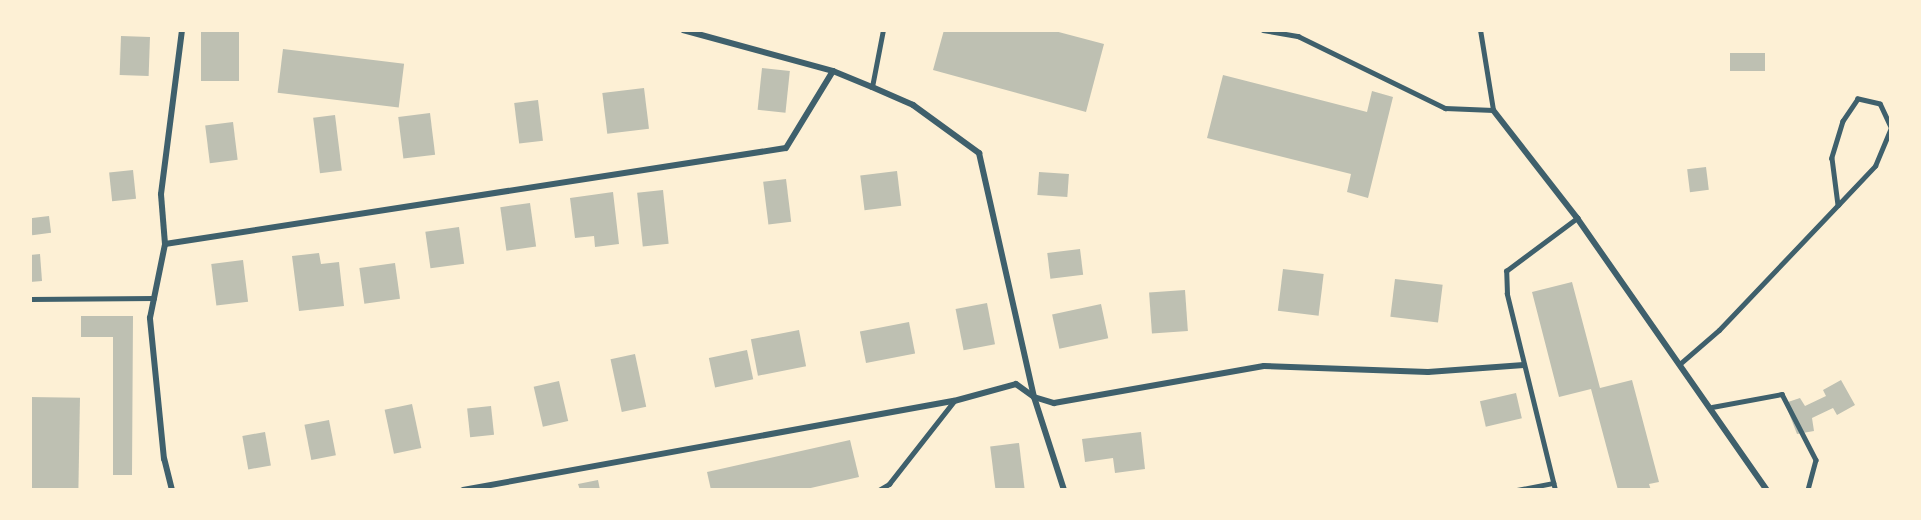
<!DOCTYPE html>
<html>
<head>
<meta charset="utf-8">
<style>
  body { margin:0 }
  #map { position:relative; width:1921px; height:520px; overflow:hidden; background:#fdf0d5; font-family:Mulish,sans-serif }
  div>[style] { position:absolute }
  .building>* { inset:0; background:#bec0b2; transform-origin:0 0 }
  .service>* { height:4.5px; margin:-2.25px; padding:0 2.25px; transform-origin:2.25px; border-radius:2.25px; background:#3f606c }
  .minor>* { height:6px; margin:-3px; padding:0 3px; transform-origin:3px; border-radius:3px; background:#3f606c }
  span { translate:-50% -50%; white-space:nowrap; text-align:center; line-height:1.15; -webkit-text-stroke:6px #fdf0d5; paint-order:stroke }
  .frame { position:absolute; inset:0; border:32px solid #fdf0d5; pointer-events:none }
</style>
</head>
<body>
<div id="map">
  <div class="building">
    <i style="left:201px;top:30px;width:38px;height:51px"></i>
    <i style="clip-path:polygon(944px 30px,1051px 30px,1104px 44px,1086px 112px,933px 70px)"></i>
    <i style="left:121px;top:36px;width:29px;height:39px;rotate:2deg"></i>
    <i style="left:283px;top:49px;width:122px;height:44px;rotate:7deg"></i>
    <i style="left:1765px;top:53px;width:18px;height:35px;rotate:90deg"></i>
    <i style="left:762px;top:68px;width:28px;height:42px;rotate:6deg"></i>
    <i style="clip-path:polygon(1223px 75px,1367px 112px,1372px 91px,1393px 97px,1368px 198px,1347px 192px,1351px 174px,1207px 138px)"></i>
    <i style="left:644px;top:88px;width:41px;height:42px;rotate:83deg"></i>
    <i style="left:538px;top:100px;width:41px;height:24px;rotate:83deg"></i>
    <i style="left:430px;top:113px;width:42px;height:32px;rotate:83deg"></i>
    <i style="left:335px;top:115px;width:56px;height:22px;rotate:83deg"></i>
    <i style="left:233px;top:122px;width:38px;height:28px;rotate:83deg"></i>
    <i style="left:1706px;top:167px;width:23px;height:19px;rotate:83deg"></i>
    <i style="left:133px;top:170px;width:29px;height:24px;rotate:84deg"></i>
    <i style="left:897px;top:171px;width:35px;height:37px;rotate:83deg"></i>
    <i style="left:1039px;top:172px;width:30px;height:23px;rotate:4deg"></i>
    <i style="left:786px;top:179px;width:43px;height:23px;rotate:83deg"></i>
    <i style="left:663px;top:190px;width:54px;height:26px;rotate:84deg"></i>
    <i style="clip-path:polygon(613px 192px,619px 244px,595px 247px,594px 236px,575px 238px,570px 198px)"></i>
    <i style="left:530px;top:203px;width:44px;height:30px;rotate:82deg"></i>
    <i style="left:49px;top:216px;width:17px;height:19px;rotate:83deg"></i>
    <i style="left:459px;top:227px;width:37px;height:34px;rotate:82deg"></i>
    <i style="left:1080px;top:249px;width:26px;height:33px;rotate:83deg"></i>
    <i style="clip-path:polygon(319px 253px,321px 264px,339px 262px,344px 306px,299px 311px,292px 256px)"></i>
    <i style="clip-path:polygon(40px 254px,42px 281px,30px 282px,30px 255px)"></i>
    <i style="left:243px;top:260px;width:42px;height:32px;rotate:83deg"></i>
    <i style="left:395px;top:263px;width:36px;height:36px;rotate:82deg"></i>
    <i style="left:1283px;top:269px;width:41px;height:42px;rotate:7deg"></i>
    <i style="left:1395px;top:279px;width:48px;height:38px;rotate:7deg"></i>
    <i style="clip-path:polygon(1572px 282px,1600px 388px,1632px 380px,1659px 482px,1649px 484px,1651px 490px,1618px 490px,1591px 389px,1559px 397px,1532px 292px)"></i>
    <i style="left:1185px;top:290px;width:41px;height:36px;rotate:86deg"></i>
    <i style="left:987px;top:303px;width:42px;height:32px;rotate:79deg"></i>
    <i style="left:1101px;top:304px;width:35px;height:50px;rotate:78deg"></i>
    <i style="clip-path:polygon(81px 316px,133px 316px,132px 475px,113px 475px,113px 337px,81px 337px)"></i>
    <i style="left:909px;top:322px;width:32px;height:50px;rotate:79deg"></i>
    <i style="left:799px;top:330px;width:37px;height:49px;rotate:79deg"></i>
    <i style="left:747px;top:350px;width:30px;height:39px;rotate:78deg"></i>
    <i style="left:635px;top:354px;width:54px;height:25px;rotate:78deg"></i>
    <i style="clip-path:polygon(1841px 380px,1855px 405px,1837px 415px,1833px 408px,1812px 418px,1814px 431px,1797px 434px,1785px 403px,1800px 398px,1805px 406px,1826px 396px,1823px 390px)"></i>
    <i style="left:559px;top:381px;width:41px;height:26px;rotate:77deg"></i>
    <i style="left:1516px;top:393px;width:26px;height:37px;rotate:77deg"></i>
    <i style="left:30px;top:397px;width:50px;height:93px;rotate:1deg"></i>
    <i style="left:412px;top:404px;width:45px;height:28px;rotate:78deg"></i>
    <i style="left:491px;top:406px;width:29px;height:24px;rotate:84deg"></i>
    <i style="left:329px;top:420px;width:36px;height:25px;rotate:79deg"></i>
    <i style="left:265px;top:432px;width:34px;height:23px;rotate:80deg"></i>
    <i style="clip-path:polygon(1141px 432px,1145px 469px,1115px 473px,1113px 458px,1085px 462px,1082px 439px)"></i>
    <i style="clip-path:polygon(850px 440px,859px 477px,802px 490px,711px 490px,707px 472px)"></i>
    <i style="left:1019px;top:443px;width:46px;height:29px;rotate:83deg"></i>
    <i style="clip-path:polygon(598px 480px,600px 490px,580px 490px,578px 484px)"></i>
  </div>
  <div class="service">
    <i style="left:1263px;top:30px;width:36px;rotate:10deg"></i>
    <i style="left:1298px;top:36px;width:164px;rotate:26.1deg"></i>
    <i style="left:1445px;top:108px;width:48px;rotate:2.4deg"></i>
    <i style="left:1493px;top:110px;width:81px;rotate:-99.2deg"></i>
    <i style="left:872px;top:87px;width:58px;rotate:-79.1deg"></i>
    <i style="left:30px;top:299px;width:124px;rotate:-0.5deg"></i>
    <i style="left:1681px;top:363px;width:50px;rotate:-41deg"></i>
    <i style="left:1719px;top:330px;width:173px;rotate:-46.4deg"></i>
    <i style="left:1838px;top:205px;width:54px;rotate:-46.5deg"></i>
    <i style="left:1875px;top:166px;width:41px;rotate:-67.2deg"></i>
    <i style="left:1891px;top:128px;width:26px;rotate:-115deg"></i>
    <i style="left:1880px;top:104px;width:23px;rotate:-167deg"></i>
    <i style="left:1858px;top:99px;width:27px;rotate:124deg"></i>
    <i style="left:1843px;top:121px;width:39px;rotate:107deg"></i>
    <i style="left:1832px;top:158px;width:47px;rotate:82.7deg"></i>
    <i style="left:1712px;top:407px;width:71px;rotate:-10.5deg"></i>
    <i style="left:1782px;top:394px;width:74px;rotate:62.7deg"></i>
    <i style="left:1816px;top:460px;width:31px;rotate:105deg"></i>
    <i style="left:879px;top:490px;width:12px;rotate:-31deg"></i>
    <i style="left:889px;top:484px;width:105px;rotate:-51.9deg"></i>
    <i style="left:1517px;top:490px;width:37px;rotate:-11deg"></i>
    <i style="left:1555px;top:490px;width:202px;rotate:-103.8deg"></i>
    <i style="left:1507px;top:294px;width:23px;rotate:-92deg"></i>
    <i style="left:1506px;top:271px;width:89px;rotate:-36.7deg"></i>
  </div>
  <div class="minor">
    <i style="left:683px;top:30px;width:156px;rotate:15.3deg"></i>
    <i style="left:833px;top:71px;width:42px;rotate:22.3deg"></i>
    <i style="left:872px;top:87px;width:45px;rotate:23.7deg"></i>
    <i style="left:913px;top:105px;width:82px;rotate:36deg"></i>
    <i style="left:979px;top:153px;width:250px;rotate:77.3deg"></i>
    <i style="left:1034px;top:397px;width:98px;rotate:72.1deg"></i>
    <i style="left:1493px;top:110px;width:137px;rotate:52.1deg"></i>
    <i style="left:1577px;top:218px;width:332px;rotate:55.1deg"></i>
    <i style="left:165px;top:244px;width:628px;rotate:-8.79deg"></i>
    <i style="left:786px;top:148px;width:90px;rotate:-58.6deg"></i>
    <i style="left:172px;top:490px;width:32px;rotate:-104deg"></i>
    <i style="left:164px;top:459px;width:142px;rotate:-95.7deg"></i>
    <i style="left:150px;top:318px;width:76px;rotate:-78.5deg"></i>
    <i style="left:165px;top:244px;width:50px;rotate:-94.6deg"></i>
    <i style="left:161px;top:194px;width:165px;rotate:-82.7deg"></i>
    <i style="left:463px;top:490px;width:499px;rotate:-10.3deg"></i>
    <i style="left:954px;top:401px;width:64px;rotate:-15.3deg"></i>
    <i style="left:1016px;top:384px;width:22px;rotate:36deg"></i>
    <i style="left:1034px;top:397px;width:21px;rotate:17deg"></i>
    <i style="left:1054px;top:403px;width:213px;rotate:-10deg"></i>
    <i style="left:1264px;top:366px;width:164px;rotate:2.1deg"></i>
    <i style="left:1428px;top:372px;width:96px;rotate:-4.2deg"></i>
  </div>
  <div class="frame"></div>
</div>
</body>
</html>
